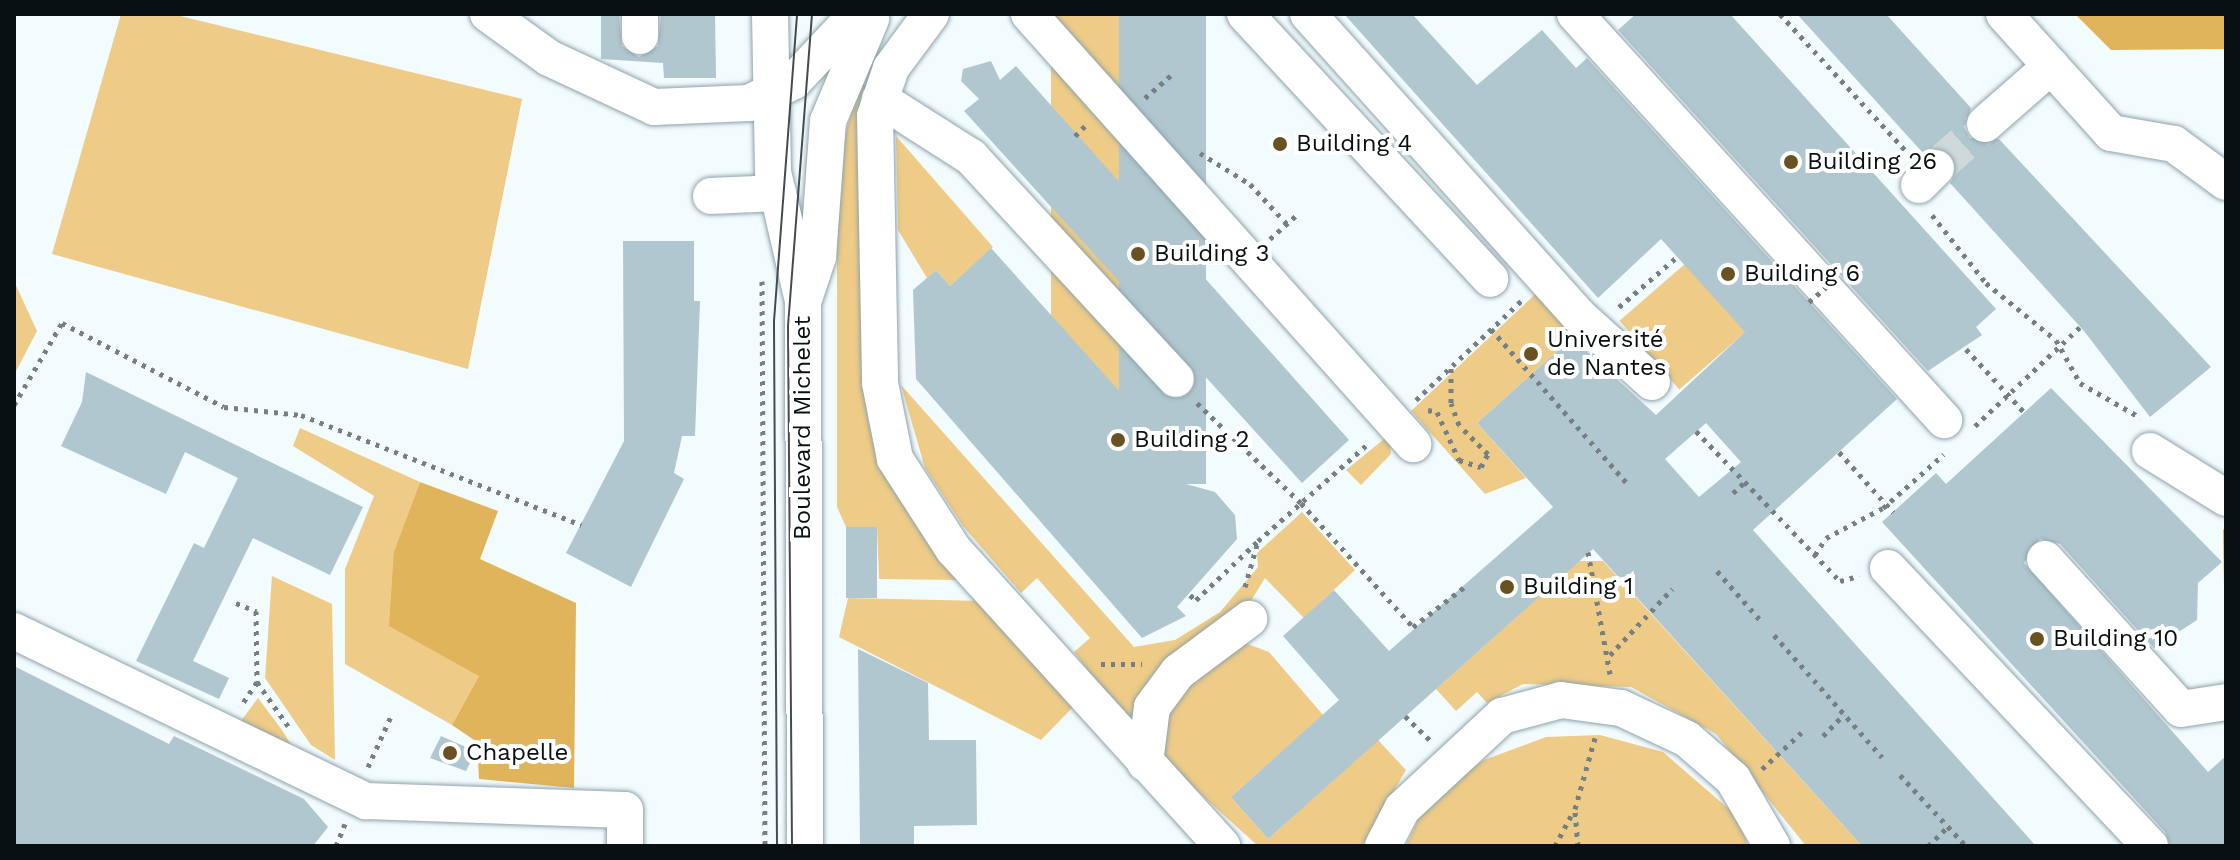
<!DOCTYPE html>
<html>
<head>
<meta charset="utf-8">
<style>
  body { margin:0 }
  #map { position:relative; width:2240px; height:860px; overflow:hidden; background:#f2fbfe; font-family:"Work Sans",sans-serif }
  div>[style] { position:absolute }
  .green>* { inset:0; background:#eecb86; transform-origin:0 0 }
  .forest>* { inset:0; background:#dfb45b }
  .building>* { inset:0; background:#b0c7cf; transform-origin:0 0 }
  .minor-tunnel>* { height:36px; margin-top:-18px; transform-origin:0; background:repeating-linear-gradient(90deg,#cfd8db 0 36px,transparent 0 54px) }
  .path>* { height:5px; margin-top:-2.5px; transform-origin:0; background:repeating-linear-gradient(90deg,#767f81 0 4px,transparent 0 10px) }
  .roads { filter:drop-shadow(0 0 2px #8ea3ab) drop-shadow(0 0 2px #8ea3ab) }
  .minor>* { height:36px; margin:-18px; padding:0 18px; transform-origin:18px; border-radius:18px; background:#fff }
  .tram>* { height:2px; margin:-1px; padding:0 1px; transform-origin:1px; border-radius:1px; background:#444c4f }
  .path-bridge>* { height:5px; margin-top:-2.5px; transform-origin:0; background:repeating-linear-gradient(90deg,#767f81 0 4px,transparent 0 10px) }
  .dots>* { width:22px; height:22px; translate:-50% -50%; box-sizing:border-box; border:4px solid #fff; border-radius:50% }
  span { translate:-50% -50%; white-space:nowrap; text-align:center; line-height:1.15; -webkit-text-stroke:8px #fff; paint-order:stroke }
  .poi-label { font-size:24px; color:#081012 }
  .left { translate:0 -50%; text-align:left }
  .street-label { font-size:24px; color:#081012 }
  .frame { position:absolute; inset:0; border:16px solid #081012; pointer-events:none }
</style>
</head>
<body>
<div id="map">
  <div class="green">
    <i style="clip-path:polygon(121px 14px,172px 14px,522px 99px,468px 369px,52px 254px)"></i>
    <i style="left:1051px;top:14px;width:68px;height:520px"></i>
    <i style="clip-path:polygon(860px 82px,869px 87px,859px 125px,868px 419px,878px 455px,962px 580px,879px 579px,877px 527px,846px 527px,837px 507px,837px 201px,844px 139px)"></i>
    <i style="clip-path:polygon(896px 136px,993px 247px,950px 286px,936px 270px,927px 278px,898px 230px)"></i>
    <i style="left:1686px;top:263px;width:91px;height:88px;rotate:49deg"></i>
    <i style="clip-path:polygon(14px 281px,37px 331px,14px 375px)"></i>
    <i style="clip-path:polygon(1543px 287px,1580px 331px,1477px 423px,1526px 478px,1485px 494px,1411px 411px)"></i>
    <i style="clip-path:polygon(901px 385px,1134px 647px,1175px 640px,1220px 612px,1258px 567px,1257px 553px,1302px 512px,1355px 570px,1304px 618px,1265px 578px,1244px 612px,1137px 719px,1119px 711px,1074px 652px,1090px 638px,1037px 578px,1021px 593px,963px 526px,925px 468px)"></i>
    <i style="clip-path:polygon(300px 428px,420px 482px,394px 551px,479px 676px,452px 725px,345px 664px,345px 569px,374px 496px,293px 446px)"></i>
    <i style="clip-path:polygon(1389px 435px,1391px 454px,1361px 485px,1346px 470px)"></i>
    <i style="clip-path:polygon(1579px 561px,1603px 561px,1862px 846px,1806px 846px,1716px 734px,1631px 687px,1523px 684px,1487px 703px,1477px 692px,1456px 711px,1436px 689px)"></i>
    <i style="clip-path:polygon(272px 576px,332px 604px,335px 760px,311px 745px,265px 678px)"></i>
    <i style="clip-path:polygon(848px 598px,983px 601px,1074px 706px,1041px 740px,839px 637px)"></i>
    <i style="clip-path:polygon(1242px 642px,1269px 652px,1323px 715px,1231px 797px,1268px 839px,1378px 740px,1406px 770px,1362px 846px,1258px 846px,1154px 752px,1157px 713px)"></i>
    <i style="clip-path:polygon(258px 698px,282px 730px,304px 766px,235px 729px)"></i>
    <i style="clip-path:polygon(1600px 735px,1663px 752px,1738px 817px,1748px 846px,1406px 846px,1426px 802px,1484px 760px,1546px 737px)"></i>
  </div>
  <div class="forest">
    <i style="clip-path:polygon(2075px 14px,2226px 14px,2226px 49px,2111px 50px)"></i>
    <i style="clip-path:polygon(420px 482px,498px 511px,480px 559px,576px 603px,574px 788px,479px 779px,477px 742px,452px 725px,479px 676px,389px 626px,394px 551px)"></i>
    <i style="clip-path:polygon(2226px 527px,2226px 697px,2223px 530px)"></i>
  </div>
  <div class="building">
    <i style="clip-path:polygon(601px 14px,619px 14px,622px 46px,639px 57px,658px 46px,661px 14px,715px 14px,716px 78px,664px 78px,663px 63px,601px 59px)"></i>
    <i style="left:1119px;top:14px;width:87px;height:470px"></i>
    <i style="clip-path:polygon(evenodd,1344px 14px,1412px 14px,1477px 85px,1542px 30px,1576px 68px,1587px 58px,1897px 399px,1753px 530px,2036px 846px,1862px 846px,1593px 549px,1268px 839px,1231px 797px,1339px 700px,1283px 636px,1334px 590px,1389px 651px,1553px 507px,1477px 423px,1572px 338px,1656px 415px,1745px 332px,1661px 239px,1598px 298px,1344px 14px,1706px 423px,1741px 462px,1699px 497px,1665px 459px,1706px 423px)"></i>
    <i style="clip-path:polygon(1636px 14px,1730px 14px,1996px 309px,1976px 327px,1982px 335px,1928px 371px,1618px 30px)"></i>
    <i style="clip-path:polygon(1797px 14px,1886px 14px,1971px 108px,1964px 127px,1970px 138px,1999px 139px,2211px 367px,2150px 417px,2084px 331px,1950px 183px,1956px 173px,1951px 154px,1941px 148px,1922px 152px)"></i>
    <i style="clip-path:polygon(991px 61px,1000px 80px,1016px 66px,1349px 440px,1302px 483px,964px 111px,979px 99px,961px 81px,963px 69px)"></i>
    <i style="clip-path:polygon(623px 241px,694px 241px,694px 301px,700px 301px,695px 436px,682px 436px,674px 473px,684px 479px,631px 587px,566px 553px,624px 441px)"></i>
    <i style="clip-path:polygon(991px 248px,1182px 461px,1164px 478px,1215px 492px,1235px 515px,1237px 539px,1177px 607px,1186px 616px,1142px 638px,916px 379px,913px 290px,936px 270px,950px 286px)"></i>
    <i style="clip-path:polygon(86px 372px,363px 507px,330px 575px,253px 538px,193px 661px,229px 678px,219px 699px,136px 661px,194px 543px,204px 548px,238px 478px,185px 452px,166px 494px,61px 446px,82px 402px)"></i>
    <i style="clip-path:polygon(2051px 388px,2222px 562px,2198px 583px,2197px 620px,2154px 648px,2060px 544px,2040px 539px,2024px 563px,2208px 772px,2226px 756px,2226px 846px,2170px 846px,2165px 832px,1882px 522px,1936px 473px,1946px 484px)"></i>
    <i style="left:846px;top:527px;width:31px;height:71px"></i>
    <i style="clip-path:polygon(858px 649px,928px 683px,929px 740px,976px 740px,977px 825px,914px 826px,914px 846px,860px 846px)"></i>
    <i style="clip-path:polygon(14px 666px,169px 744px,174px 736px,304px 799px,328px 827px,313px 846px,14px 846px)"></i>
    <i style="clip-path:polygon(441px 736px,466px 747px,472px 759px,466px 771px,430px 758px)"></i>
  </div>
  <div class="minor-tunnel">
    <i style="left:1936px;top:168px;width:66px;rotate:-41.9deg"></i>
  </div>
  <div class="path">
    <i style="left:1780px;top:14px;width:188px;rotate:47.4deg"></i>
    <i style="left:1145px;top:98px;width:37px;rotate:-41deg"></i>
    <i style="left:1075px;top:136px;width:14px;rotate:-45deg"></i>
    <i style="left:1200px;top:153px;width:59px;rotate:31.8deg"></i>
    <i style="left:1250px;top:184px;width:54px;rotate:47.2deg"></i>
    <i style="left:1932px;top:215px;width:87px;rotate:51.5deg"></i>
    <i style="left:1986px;top:283px;width:90px;rotate:39.2deg"></i>
    <i style="left:2056px;top:340px;width:49px;rotate:60.8deg"></i>
    <i style="left:2080px;top:383px;width:70px;rotate:29.8deg"></i>
    <i style="left:1270px;top:239px;width:39px;rotate:-42deg"></i>
    <i style="left:762px;top:281px;width:565px;rotate:89.7deg"></i>
    <i style="left:1619px;top:307px;width:77px;rotate:-40.8deg"></i>
    <i style="left:1491px;top:329px;width:204px;rotate:48.6deg"></i>
    <i style="left:1966px;top:349px;width:86px;rotate:47.4deg"></i>
    <i style="left:1416px;top:400px;width:146px;rotate:-43.3deg"></i>
    <i style="left:1197px;top:403px;width:144px;rotate:43.9deg"></i>
    <i style="left:1301px;top:503px;width:167px;rotate:47.9deg"></i>
    <i style="left:1413px;top:627px;width:68px;rotate:-37.9deg"></i>
    <i style="left:14px;top:405px;width:95px;rotate:-59.7deg"></i>
    <i style="left:62px;top:323px;width:182px;rotate:27.4deg"></i>
    <i style="left:224px;top:407px;width:77px;rotate:5.9deg"></i>
    <i style="left:301px;top:415px;width:301px;rotate:21.4deg"></i>
    <i style="left:1428px;top:410px;width:9px;rotate:13deg"></i>
    <i style="left:1437px;top:412px;width:53px;rotate:65.4deg"></i>
    <i style="left:1459px;top:460px;width:23px;rotate:18deg"></i>
    <i style="left:1481px;top:467px;width:15px;rotate:-62deg"></i>
    <i style="left:1488px;top:454px;width:41px;rotate:-135deg"></i>
    <i style="left:1459px;top:425px;width:23px;rotate:-110deg"></i>
    <i style="left:1451px;top:403px;width:35px;rotate:-90deg"></i>
    <i style="left:1975px;top:426px;width:144px;rotate:-43.3deg"></i>
    <i style="left:1696px;top:431px;width:208px;rotate:46.2deg"></i>
    <i style="left:1840px;top:581px;width:20px;rotate:-15deg"></i>
    <i style="left:1839px;top:452px;width:81px;rotate:48deg"></i>
    <i style="left:1733px;top:493px;width:16px;rotate:-43deg"></i>
    <i style="left:1588px;top:552px;width:124px;rotate:79.8deg"></i>
    <i style="left:1815px;top:555px;width:20px;rotate:-57deg"></i>
    <i style="left:1826px;top:538px;width:64px;rotate:-27.8deg"></i>
    <i style="left:1883px;top:508px;width:81px;rotate:-41.5deg"></i>
    <i style="left:1717px;top:571px;width:68px;rotate:48.6deg"></i>
    <i style="left:1245px;top:587px;width:48px;rotate:-74.2deg"></i>
    <i style="left:1258px;top:541px;width:149px;rotate:-41.5deg"></i>
    <i style="left:1190px;top:595px;width:8px;rotate:40deg"></i>
    <i style="left:1196px;top:600px;width:84px;rotate:-43.6deg"></i>
    <i style="left:236px;top:603px;width:22px;rotate:22deg"></i>
    <i style="left:256px;top:611px;width:71px;rotate:89.2deg"></i>
    <i style="left:257px;top:682px;width:30px;rotate:124deg"></i>
    <i style="left:1774px;top:635px;width:163px;rotate:48.5deg"></i>
    <i style="left:1610px;top:655px;width:91px;rotate:-46.8deg"></i>
    <i style="left:1101px;top:664px;width:41px"></i>
    <i style="left:257px;top:682px;width:54px;rotate:54.8deg"></i>
    <i style="left:1405px;top:716px;width:36px;rotate:44deg"></i>
    <i style="left:1823px;top:736px;width:30px;rotate:-46deg"></i>
    <i style="left:368px;top:767px;width:56px;rotate:-65.7deg"></i>
    <i style="left:1762px;top:769px;width:54px;rotate:-42.8deg"></i>
    <i style="left:1900px;top:775px;width:97px;rotate:47.1deg"></i>
    <i style="left:336px;top:846px;width:24px;rotate:-68deg"></i>
    <i style="left:1555px;top:846px;width:38px;rotate:-62deg"></i>
    <i style="left:1578px;top:846px;width:37px;rotate:-95deg"></i>
    <i style="left:1575px;top:809px;width:74px;rotate:-74.3deg"></i>
    <i style="left:1928px;top:846px;width:28px;rotate:-44deg"></i>
  </div>
  <div class="roads">
    <div class="minor">
      <i style="left:488px;top:14px;width:75px;rotate:35.8deg"></i>
      <i style="left:549px;top:58px;width:116px;rotate:25deg"></i>
      <i style="left:654px;top:107px;width:95px;rotate:-2.4deg"></i>
      <i style="left:749px;top:103px;width:50px;rotate:-26.1deg"></i>
      <i style="left:794px;top:81px;width:92px;rotate:-46.8deg"></i>
      <i style="left:640px;top:14px;width:22px;rotate:90deg"></i>
      <i style="left:770px;top:14px;width:158px;rotate:88.9deg"></i>
      <i style="left:773px;top:172px;width:132px;rotate:76.9deg"></i>
      <i style="left:803px;top:301px;width:545px;rotate:89.79deg"></i>
      <i style="left:931px;top:14px;width:67px;rotate:126.5deg"></i>
      <i style="left:891px;top:68px;width:51px;rotate:108.4deg"></i>
      <i style="left:875px;top:116px;width:267px;rotate:88.9deg"></i>
      <i style="left:880px;top:383px;width:77px;rotate:78.8deg"></i>
      <i style="left:895px;top:459px;width:107px;rotate:57.2deg"></i>
      <i style="left:953px;top:549px;width:401px;rotate:47.8deg"></i>
      <i style="left:1029px;top:14px;width:577px;rotate:48.23deg"></i>
      <i style="left:1245px;top:14px;width:361px;rotate:47.2deg"></i>
      <i style="left:1308px;top:14px;width:407px;rotate:48.1deg"></i>
      <i style="left:1580px;top:317px;width:97px;rotate:42.1deg"></i>
      <i style="left:1575px;top:14px;width:549px;rotate:47.73deg"></i>
      <i style="left:2004px;top:14px;width:160px;rotate:48deg"></i>
      <i style="left:2111px;top:133px;width:64px;rotate:9.9deg"></i>
      <i style="left:2174px;top:144px;width:64px;rotate:36.2deg"></i>
      <i style="left:880px;top:99px;width:108px;rotate:32.5deg"></i>
      <i style="left:971px;top:157px;width:302px;rotate:47.3deg"></i>
      <i style="left:1985px;top:124px;width:88px;rotate:-41.3deg"></i>
      <i style="left:1919px;top:185px;width:24px;rotate:-45deg"></i>
      <i style="left:711px;top:196px;width:67px;rotate:-2.6deg"></i>
      <i style="left:804px;top:299px;width:44px;rotate:-71.6deg"></i>
      <i style="left:818px;top:257px;width:136px;rotate:-85.8deg"></i>
      <i style="left:828px;top:121px;width:111px;rotate:-67.1deg"></i>
      <i style="left:2150px;top:451px;width:89px;rotate:31.7deg"></i>
      <i style="left:2045px;top:559px;width:202px;rotate:47.8deg"></i>
      <i style="left:2181px;top:709px;width:46px;rotate:-8.8deg"></i>
      <i style="left:1888px;top:568px;width:382px;rotate:46.7deg"></i>
      <i style="left:14px;top:631px;width:391px;rotate:25.8deg"></i>
      <i style="left:366px;top:801px;width:259px;rotate:2deg"></i>
      <i style="left:625px;top:810px;width:36px;rotate:90deg"></i>
      <i style="left:1145px;top:763px;width:56px;rotate:-82.9deg"></i>
      <i style="left:1152px;top:707px;width:44px;rotate:-53.4deg"></i>
      <i style="left:1178px;top:672px;width:89px;rotate:-36.7deg"></i>
      <i style="left:1383px;top:846px;width:42px;rotate:-62.8deg"></i>
      <i style="left:1402px;top:809px;width:137px;rotate:-42.9deg"></i>
      <i style="left:1502px;top:716px;width:61px;rotate:-15.2deg"></i>
      <i style="left:1561px;top:700px;width:61px;rotate:7.6deg"></i>
      <i style="left:1621px;top:708px;width:73px;rotate:25.2deg"></i>
      <i style="left:1687px;top:739px;width:61px;rotate:41deg"></i>
      <i style="left:1733px;top:779px;width:78px;rotate:59.8deg"></i>
    </div>
  </div>
  <div class="tram">
    <i style="left:777px;top:846px;width:525px;rotate:-90.33deg"></i>
    <i style="left:774px;top:321px;width:308px;rotate:-85.7deg"></i>
    <i style="left:792px;top:846px;width:520px;rotate:-90.44deg"></i>
    <i style="left:788px;top:326px;width:313px;rotate:-85.6deg"></i>
  </div>
  <div class="path-bridge">
    <i style="left:1809px;top:302px;width:28px;rotate:-41deg"></i>
  </div>
  <div class="dots">
    <i style="left:1280px;top:144px;background:#695222"></i>
    <i style="left:1791px;top:162px;background:#695222"></i>
    <i style="left:1138px;top:254px;background:#695222"></i>
    <i style="left:1728px;top:274px;background:#695222"></i>
    <i style="left:1531px;top:354px;background:#695222"></i>
    <i style="left:1118px;top:440px;background:#695222"></i>
    <i style="left:1507px;top:587px;background:#695222"></i>
    <i style="left:2037px;top:639px;background:#695222"></i>
    <i style="left:450px;top:753px;background:#695222"></i>
  </div>
  <div class="poi-label">
    <span class="left" style="left:1296px;top:144px">Building 4</span>
    <span class="left" style="left:1807px;top:162px">Building 26</span>
    <span class="left" style="left:1154px;top:254px">Building 3</span>
    <span class="left" style="left:1744px;top:274px">Building 6</span>
    <span class="left" style="left:1547px;top:354px">Université<br>de Nantes</span>
    <span class="left" style="left:1134px;top:440px">Building 2</span>
    <span class="left" style="left:1523px;top:587px">Building 1</span>
    <span class="left" style="left:2053px;top:639px">Building 10</span>
    <span class="left" style="left:466px;top:753px">Chapelle</span>
  </div>
  <div class="street-label">
    <span style="left:803px;top:428px;rotate:-90deg">Boulevard Michelet</span>
  </div>
  <div class="frame"></div>
</div>
</body>
</html>
